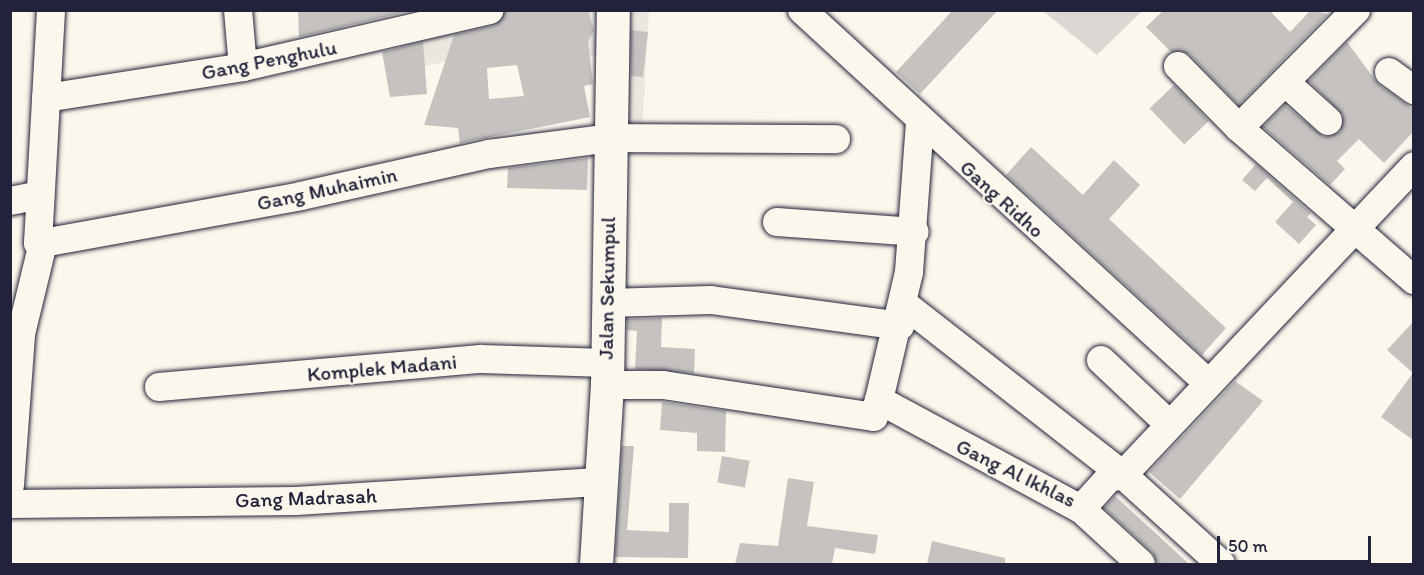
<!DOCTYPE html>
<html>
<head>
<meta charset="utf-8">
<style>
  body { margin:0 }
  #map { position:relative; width:1424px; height:575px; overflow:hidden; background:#fbf7ec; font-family:Itim,sans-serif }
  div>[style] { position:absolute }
  .built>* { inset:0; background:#ebe7df }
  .green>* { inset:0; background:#dbd8d3 }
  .building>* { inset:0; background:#c6c2c0; transform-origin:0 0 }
  .roads { filter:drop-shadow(0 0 2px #22223b) drop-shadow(0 0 2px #22223b) }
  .minor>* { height:28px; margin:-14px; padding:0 14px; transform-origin:14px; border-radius:14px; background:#fbf7ec }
  .major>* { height:33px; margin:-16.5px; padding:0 16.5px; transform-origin:16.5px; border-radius:16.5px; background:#fbf7ec }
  span { translate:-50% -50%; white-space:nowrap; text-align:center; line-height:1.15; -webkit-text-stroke:4.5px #fbf7ec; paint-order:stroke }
  .street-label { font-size:21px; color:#22223b }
  .frame { position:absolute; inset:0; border:12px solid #22223b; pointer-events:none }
  .scale { position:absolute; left:1217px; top:536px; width:154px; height:27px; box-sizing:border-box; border:3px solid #22223b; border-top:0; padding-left:8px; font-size:18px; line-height:21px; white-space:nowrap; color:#22223b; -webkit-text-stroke:4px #fbf7ec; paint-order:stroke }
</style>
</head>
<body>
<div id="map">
  <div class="built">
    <i style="clip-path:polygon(507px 11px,606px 11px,605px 54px,580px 58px,576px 33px,403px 71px,401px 40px)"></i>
    <i style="clip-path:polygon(619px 11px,649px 11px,642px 133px,617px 131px)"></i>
  </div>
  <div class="green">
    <i style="clip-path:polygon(1043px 11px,1142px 11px,1097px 55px)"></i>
  </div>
  <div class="building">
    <i style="clip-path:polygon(298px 10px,414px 10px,299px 37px)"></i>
    <i style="clip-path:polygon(evenodd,506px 10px,588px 10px,594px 31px,588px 41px,593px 84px,584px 86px,590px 117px,460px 143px,458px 128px,424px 125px,454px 35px,494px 26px,506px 10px,517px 65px,524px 96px,489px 99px,487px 68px,517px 65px)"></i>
    <i style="clip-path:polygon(953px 10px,998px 10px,920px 94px,896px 72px)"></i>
    <i style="clip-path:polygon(1164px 10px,1269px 10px,1290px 32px,1311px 10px,1328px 14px,1239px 105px,1189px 54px,1171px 52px,1146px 27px)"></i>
    <i style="clip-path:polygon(631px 30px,648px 32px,643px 77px,631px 76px)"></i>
    <i style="clip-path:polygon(423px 42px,427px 94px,390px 97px,382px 52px)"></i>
    <i style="clip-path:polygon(1347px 42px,1379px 85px,1413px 109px,1413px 132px,1384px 163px,1359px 139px,1337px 161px,1345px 169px,1330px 185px,1263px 127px,1285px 105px,1324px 137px,1340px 132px,1343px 115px,1309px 81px)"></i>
    <i style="left:1174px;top:85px;width:50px;height:34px;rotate:46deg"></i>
    <i style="clip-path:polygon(1031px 147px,1083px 195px,1114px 160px,1140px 185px,1109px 219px,1226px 328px,1202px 355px,1006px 175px)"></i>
    <i style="clip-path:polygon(588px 158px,587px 190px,507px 188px,508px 168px)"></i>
    <i style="clip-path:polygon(1256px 164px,1311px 213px,1307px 217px,1316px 225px,1299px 244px,1275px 222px,1293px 202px,1267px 178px,1255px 191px,1242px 180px)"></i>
    <i style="clip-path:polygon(662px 318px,661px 347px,695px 349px,694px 373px,635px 369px,637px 331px,627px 330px,627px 319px)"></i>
    <i style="clip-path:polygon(1413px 322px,1413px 440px,1381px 417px,1413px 373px,1387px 350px)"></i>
    <i style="clip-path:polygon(1235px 381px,1263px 401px,1180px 499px,1149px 472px)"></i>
    <i style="clip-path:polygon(662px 402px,726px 411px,725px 452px,697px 451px,697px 433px,660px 430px)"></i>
    <i style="clip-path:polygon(622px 446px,634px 446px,627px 530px,669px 532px,669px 503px,689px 503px,688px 558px,615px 557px)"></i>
    <i style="left:722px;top:456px;width:28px;height:27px;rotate:10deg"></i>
    <i style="clip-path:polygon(788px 478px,814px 482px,807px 526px,878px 535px,875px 554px,835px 548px,832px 564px,735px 564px,740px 543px,778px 546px)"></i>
    <i style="clip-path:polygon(1115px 496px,1162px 539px,1189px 564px,1157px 564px,1152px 552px,1104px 508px)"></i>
    <i style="clip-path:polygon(932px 541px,1005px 558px,1005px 564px,927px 564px)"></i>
  </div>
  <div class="roads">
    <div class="minor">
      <i style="left:238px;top:10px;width:57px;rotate:85deg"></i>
      <i style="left:802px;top:10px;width:550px;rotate:42.57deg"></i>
      <i style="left:1178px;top:66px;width:87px;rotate:45.5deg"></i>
      <i style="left:1239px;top:128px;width:232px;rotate:41deg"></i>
      <i style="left:1389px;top:72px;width:31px;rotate:36deg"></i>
      <i style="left:1285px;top:82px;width:58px;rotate:42.2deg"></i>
      <i style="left:46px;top:98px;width:199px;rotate:-8.9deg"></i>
      <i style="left:243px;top:67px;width:253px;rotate:-13deg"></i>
      <i style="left:1239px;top:128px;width:166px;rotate:-45.2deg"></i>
      <i style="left:10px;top:201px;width:31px;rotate:-11deg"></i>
      <i style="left:777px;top:222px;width:138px;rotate:4.1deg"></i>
      <i style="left:43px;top:243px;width:262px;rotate:-10.3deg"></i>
      <i style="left:301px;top:196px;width:193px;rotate:-12.6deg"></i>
      <i style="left:489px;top:154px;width:122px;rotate:-7.5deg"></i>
      <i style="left:610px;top:138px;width:226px;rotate:0.3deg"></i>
      <i style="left:607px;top:303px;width:104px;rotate:-1.7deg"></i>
      <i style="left:711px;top:300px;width:191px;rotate:7.8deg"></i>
      <i style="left:904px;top:304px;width:278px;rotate:38deg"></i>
      <i style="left:1123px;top:475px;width:132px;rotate:42.2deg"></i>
      <i style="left:1101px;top:360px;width:93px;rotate:43.3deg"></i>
      <i style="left:607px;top:385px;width:56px"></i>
      <i style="left:663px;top:385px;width:213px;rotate:8.6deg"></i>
      <i style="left:874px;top:417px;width:18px;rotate:-74deg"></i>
      <i style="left:879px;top:400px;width:230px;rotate:28.4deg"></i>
      <i style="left:1081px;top:509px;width:42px;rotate:-47.9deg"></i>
      <i style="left:1109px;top:478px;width:14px;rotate:-12deg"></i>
      <i style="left:1123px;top:475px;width:424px;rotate:-46.7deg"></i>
      <i style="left:159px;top:387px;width:323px;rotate:-5deg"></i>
      <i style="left:481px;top:359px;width:125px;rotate:1.8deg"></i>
      <i style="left:879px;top:400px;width:131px;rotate:-76.8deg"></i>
      <i style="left:909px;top:272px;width:149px;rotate:-85.8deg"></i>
      <i style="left:10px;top:485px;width:151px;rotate:-85.8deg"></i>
      <i style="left:21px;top:334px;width:94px;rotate:-76.4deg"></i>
      <i style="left:43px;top:243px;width:5px;rotate:180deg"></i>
      <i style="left:38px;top:243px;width:233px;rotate:-86.8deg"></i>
      <i style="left:10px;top:504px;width:286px;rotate:-0.6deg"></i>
      <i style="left:296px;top:501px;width:306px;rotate:-3.6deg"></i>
      <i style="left:1081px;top:509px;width:81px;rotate:42.5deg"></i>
    </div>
    <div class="major">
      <i style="left:596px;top:564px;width:179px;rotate:-86.5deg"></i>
      <i style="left:607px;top:385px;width:375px;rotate:-89.1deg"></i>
    </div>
  </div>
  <div class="street-label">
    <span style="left:269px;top:60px;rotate:-11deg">Gang Penghulu</span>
    <span style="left:327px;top:189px;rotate:-12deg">Gang Muhaimin</span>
    <span style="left:1002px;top:199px;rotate:42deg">Gang Ridho</span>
    <span style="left:607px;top:288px;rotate:-89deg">Jalan Sekumpul</span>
    <span style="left:382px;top:368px;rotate:-5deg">Komplek Madani</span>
    <span style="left:1016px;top:473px;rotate:26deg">Gang Al Ikhlas</span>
    <span style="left:306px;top:498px;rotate:-2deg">Gang Madrasah</span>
  </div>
  <div class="frame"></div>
  <div class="scale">50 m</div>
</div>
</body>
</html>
